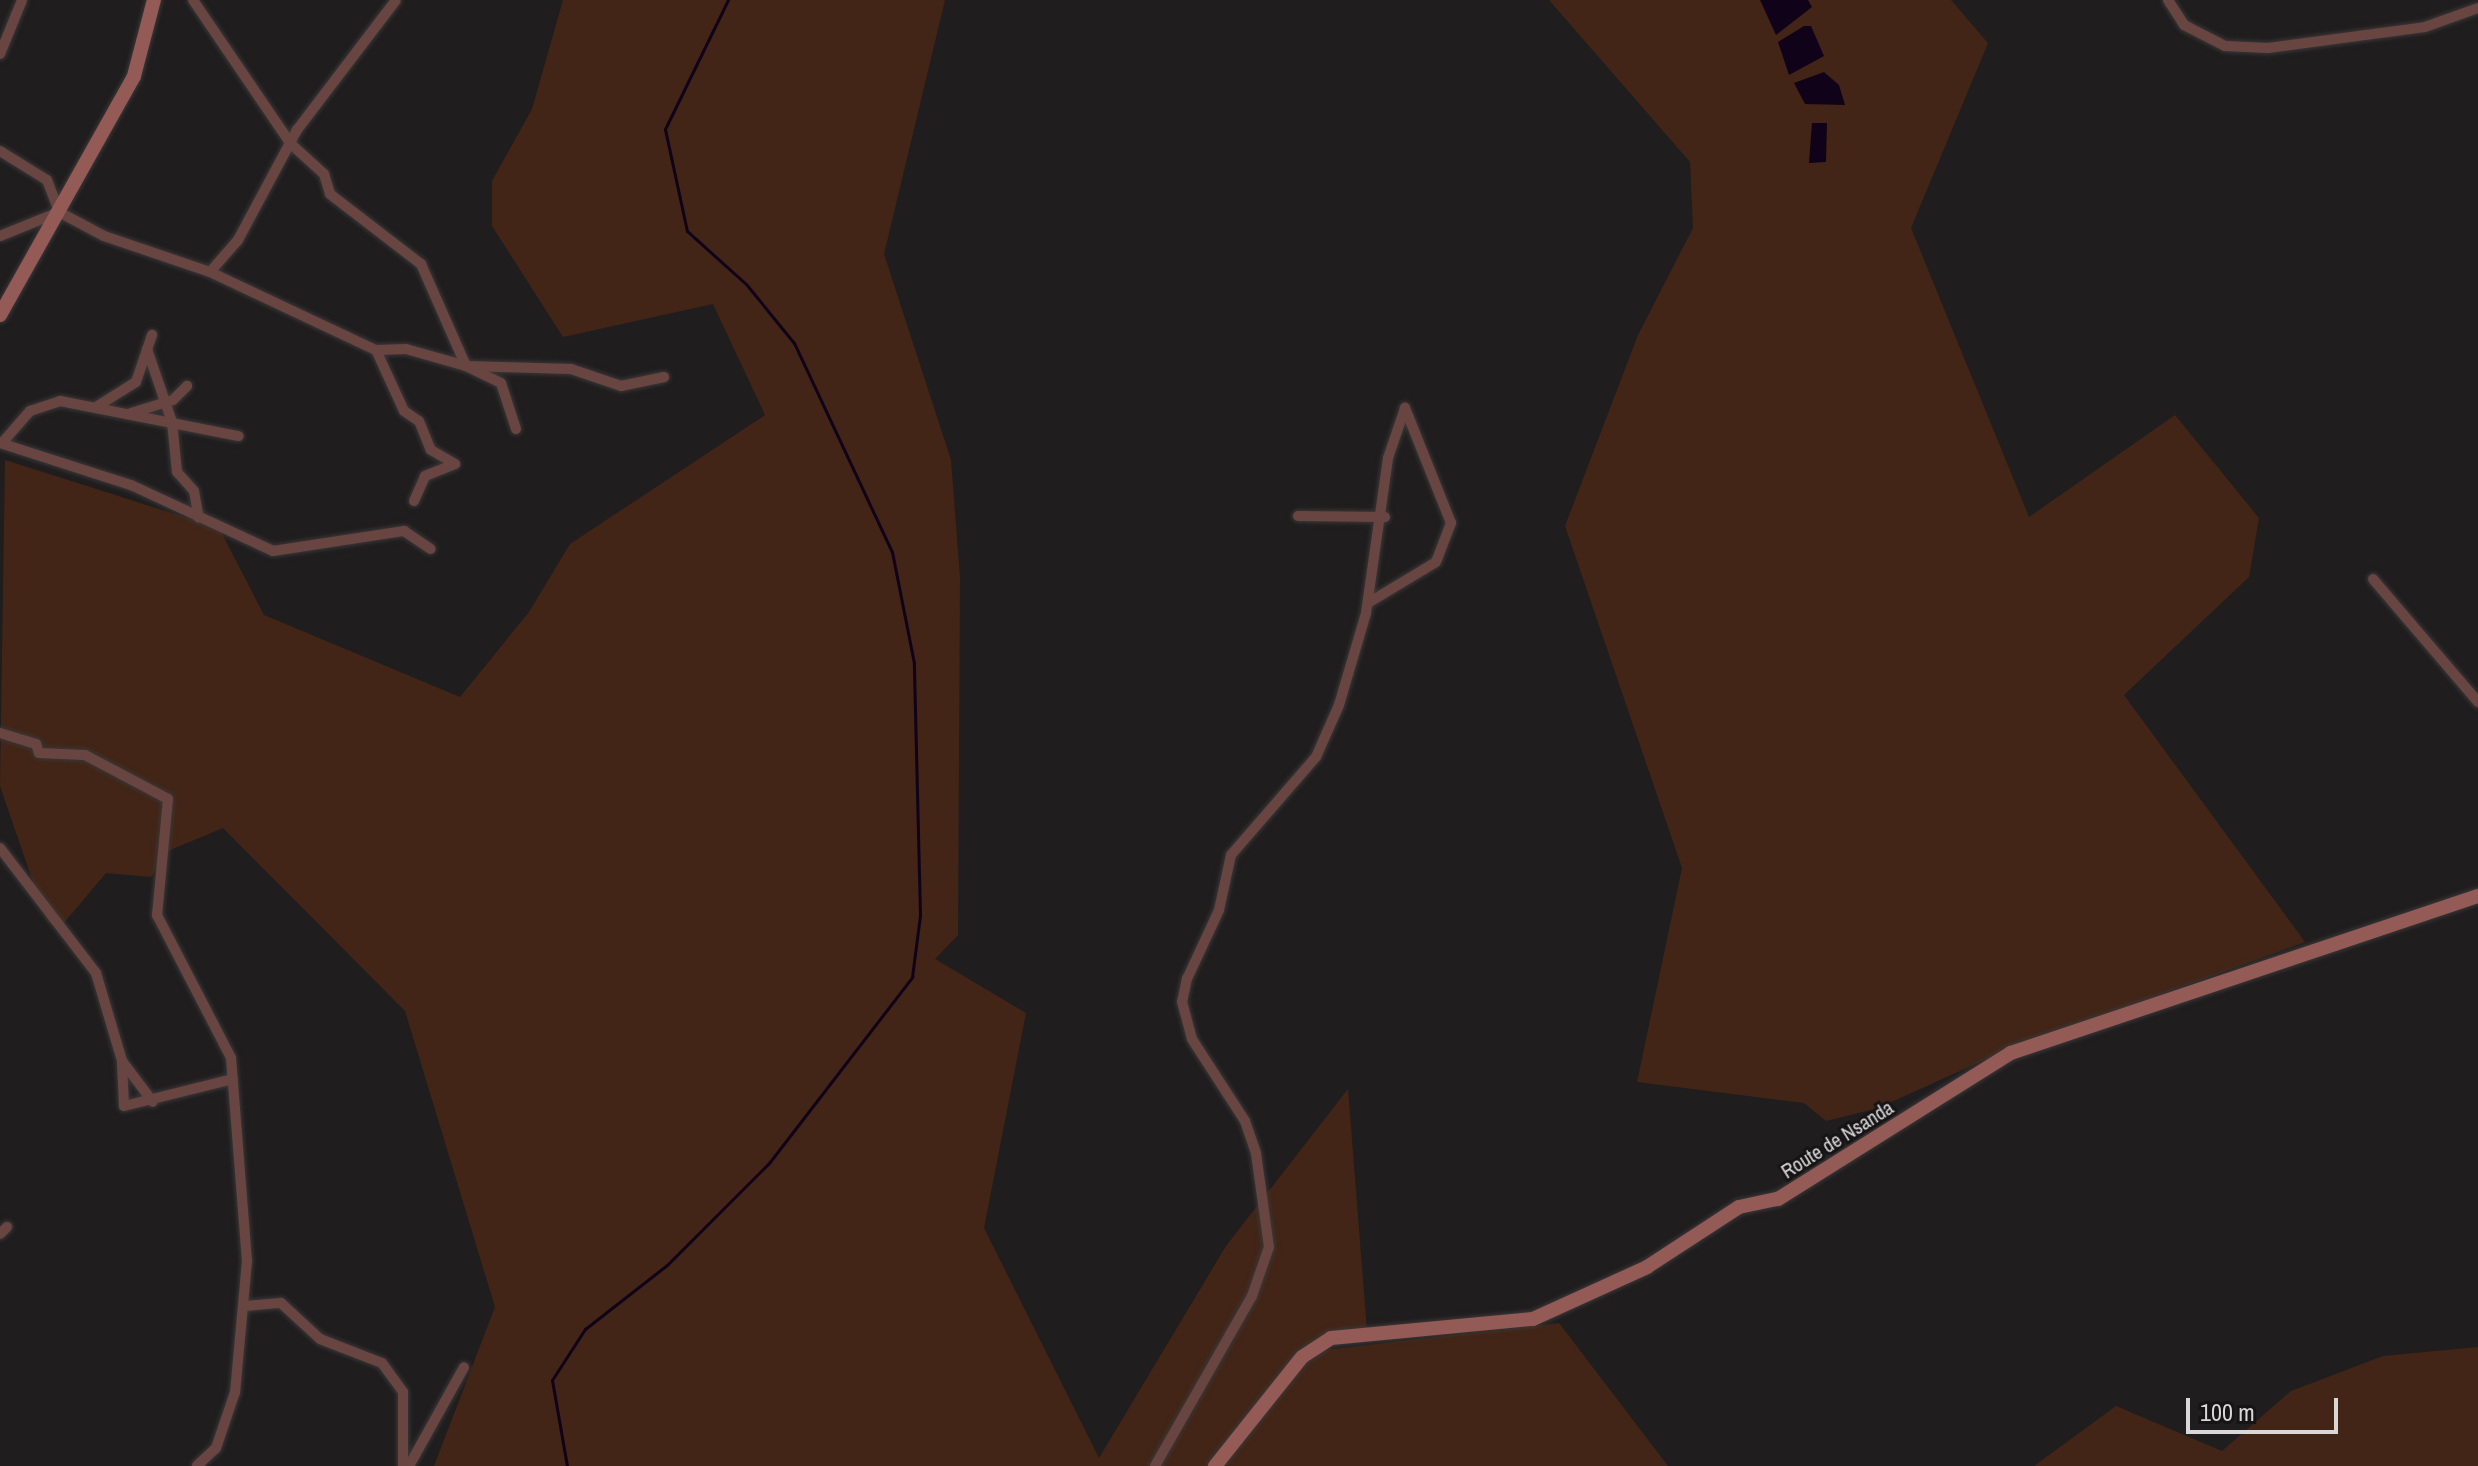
<!DOCTYPE html>
<html>
<head>
<meta charset="utf-8">
<style>
  body { margin:0 }
  #map { position:relative; width:2478px; height:1466px; overflow:hidden; background:#201d1e; font-family:"Archivo Narrow",sans-serif }
  div>[style] { position:absolute }
  .green>* { inset:0; background:#422516 }
  .water>* { inset:0; background:#100319 }
  .stream>* { height:3px; margin:-1.5px; padding:0 1.5px; transform-origin:1.5px; border-radius:1.5px; background:#100319 }
  .roads { filter:drop-shadow(0 0 2px #3a3738) drop-shadow(0 0 2px #3a3738) }
  .street>* { height:10px; margin:-5px; padding:0 5px; transform-origin:5px; border-radius:5px; background:#694542 }
  .secondary>* { height:14px; margin:-7px; padding:0 7px; transform-origin:7px; border-radius:7px; background:#935a56 }
  span { translate:-50% -50%; white-space:nowrap; text-align:center; line-height:1.15; -webkit-text-stroke:6px #171415; paint-order:stroke }
  .street-label { font-size:20px; color:#d9d7d7 }
  .scale { position:absolute; left:2186px; top:1398px; width:152px; height:36px; box-sizing:border-box; border:4px solid #d9d7d7; border-top:0; padding-left:10px; font-size:24px; line-height:28px; white-space:nowrap; color:#d9d7d7; -webkit-text-stroke:6px #171415; paint-order:stroke }
</style>
</head>
<body>
<div id="map">
  <div class="green">
    <i style="clip-path:polygon(563px 0,945px 0,884px 254px,951px 460px,960px 578px,958px 935px,935px 959px,1026px 1013px,984px 1228px,1099px 1458px,1226px 1246px,1348px 1089px,1367px 1331px,1296px 1355px,1208px 1466px,434px 1466px,495px 1307px,405px 1011px,223px 828px,170px 850px,151px 877px,106px 873px,58px 930px,46px 920px,0 786px,5px 460px,219px 528px,264px 615px,460px 697px,529px 612px,570px 544px,765px 415px,713px 304px,563px 337px,492px 226px,492px 181px,532px 109px)"></i>
    <i style="clip-path:polygon(1549px 0,1951px 0,1988px 43px,1911px 228px,2029px 517px,2175px 415px,2259px 518px,2249px 577px,2124px 695px,2305px 942px,2000px 1053px,1878px 1108px,1826px 1121px,1804px 1103px,1637px 1082px,1682px 868px,1565px 526px,1638px 335px,1693px 228px,1690px 162px)"></i>
    <i style="clip-path:polygon(1559px 1323px,1668px 1466px,1222px 1466px,1315px 1351px)"></i>
    <i style="clip-path:polygon(2478px 1347px,2478px 1466px,2034px 1466px,2116px 1406px,2222px 1451px,2291px 1391px,2383px 1356px)"></i>
  </div>
  <div class="water">
    <i style="clip-path:polygon(1760px 0,1808px 0,1812px 7px,1776px 35px)"></i>
    <i style="clip-path:polygon(1804px 26px,1811px 26px,1824px 56px,1789px 75px,1778px 42px)"></i>
    <i style="clip-path:polygon(1824px 72px,1839px 85px,1845px 105px,1805px 104px,1794px 83px)"></i>
    <i style="clip-path:polygon(1812px 123px,1827px 123px,1826px 162px,1809px 163px)"></i>
  </div>
  <div class="stream">
    <i style="left:567px;top:1466px;width:87px;rotate:-99.9deg"></i>
    <i style="left:552px;top:1380px;width:61px;rotate:-57.1deg"></i>
    <i style="left:585px;top:1329px;width:104px;rotate:-38deg"></i>
    <i style="left:667px;top:1265px;width:144px;rotate:-45deg"></i>
    <i style="left:769px;top:1163px;width:235px;rotate:-52.4deg"></i>
    <i style="left:912px;top:977px;width:63px;rotate:-82.6deg"></i>
    <i style="left:920px;top:915px;width:252px;rotate:-91.4deg"></i>
    <i style="left:914px;top:663px;width:113px;rotate:-101.2deg"></i>
    <i style="left:892px;top:552px;width:231px;rotate:-115.1deg"></i>
    <i style="left:794px;top:343px;width:76px;rotate:-129.1deg"></i>
    <i style="left:746px;top:284px;width:79px;rotate:-138.1deg"></i>
    <i style="left:687px;top:231px;width:104px;rotate:-102.2deg"></i>
    <i style="left:665px;top:129px;width:144px;rotate:-64deg"></i>
  </div>
  <div class="roads">
    <div class="street">
      <i style="left:193px;top:0;width:174px;rotate:55.8deg"></i>
      <i style="left:291px;top:144px;width:45px;rotate:42.3deg"></i>
      <i style="left:324px;top:174px;width:21px;rotate:73deg"></i>
      <i style="left:330px;top:194px;width:115px;rotate:37.6deg"></i>
      <i style="left:421px;top:264px;width:111px;rotate:66.2deg"></i>
      <i style="left:2168px;top:0;width:30px;rotate:57deg"></i>
      <i style="left:2184px;top:25px;width:46px;rotate:27.1deg"></i>
      <i style="left:2225px;top:46px;width:43px;rotate:2.7deg"></i>
      <i style="left:2268px;top:48px;width:158px;rotate:-7.6deg"></i>
      <i style="left:2425px;top:27px;width:56px;rotate:-19.7deg"></i>
      <i style="left:0;top:54px;width:58px;rotate:-67.8deg"></i>
      <i style="left:0;top:151px;width:55px;rotate:31.7deg"></i>
      <i style="left:47px;top:180px;width:34px;rotate:69deg"></i>
      <i style="left:59px;top:212px;width:51px;rotate:28.1deg"></i>
      <i style="left:104px;top:236px;width:112px;rotate:18.8deg"></i>
      <i style="left:210px;top:272px;width:183px;rotate:25.2deg"></i>
      <i style="left:376px;top:350px;width:30px;rotate:-2deg"></i>
      <i style="left:406px;top:349px;width:62px;rotate:15.8deg"></i>
      <i style="left:0;top:236px;width:61px;rotate:-22deg"></i>
      <i style="left:210px;top:272px;width:43px;rotate:-48.8deg"></i>
      <i style="left:238px;top:240px;width:125px;rotate:-61.8deg"></i>
      <i style="left:297px;top:130px;width:163px;rotate:-52.7deg"></i>
      <i style="left:147px;top:349px;width:77px;rotate:71.1deg"></i>
      <i style="left:172px;top:422px;width:50px;rotate:84.3deg"></i>
      <i style="left:177px;top:472px;width:25px;rotate:48deg"></i>
      <i style="left:194px;top:491px;width:27px;rotate:80deg"></i>
      <i style="left:376px;top:350px;width:67px;rotate:65.3deg"></i>
      <i style="left:404px;top:411px;width:18px;rotate:34deg"></i>
      <i style="left:419px;top:421px;width:31px;rotate:68deg"></i>
      <i style="left:431px;top:450px;width:28px;rotate:30deg"></i>
      <i style="left:96px;top:407px;width:47px;rotate:-32deg"></i>
      <i style="left:136px;top:382px;width:50px;rotate:-71.2deg"></i>
      <i style="left:131px;top:413px;width:44px;rotate:-17.2deg"></i>
      <i style="left:173px;top:400px;width:20px;rotate:-45deg"></i>
      <i style="left:516px;top:429px;width:48px;rotate:-108.1deg"></i>
      <i style="left:501px;top:383px;width:39px;rotate:-154deg"></i>
      <i style="left:466px;top:366px;width:105px;rotate:1.6deg"></i>
      <i style="left:571px;top:369px;width:53px;rotate:18.8deg"></i>
      <i style="left:621px;top:386px;width:44px;rotate:-11.8deg"></i>
      <i style="left:0;top:443px;width:138px;rotate:17.8deg"></i>
      <i style="left:131px;top:485px;width:157px;rotate:24.9deg"></i>
      <i style="left:273px;top:551px;width:133px;rotate:-8.7deg"></i>
      <i style="left:404px;top:531px;width:32px;rotate:34deg"></i>
      <i style="left:2px;top:443px;width:43px;rotate:-48.8deg"></i>
      <i style="left:30px;top:411px;width:32px;rotate:-18deg"></i>
      <i style="left:60px;top:401px;width:182px;rotate:11.1deg"></i>
      <i style="left:414px;top:501px;width:27px;rotate:-66deg"></i>
      <i style="left:425px;top:476px;width:32px;rotate:-22deg"></i>
      <i style="left:1298px;top:516px;width:87px;rotate:0.7deg"></i>
      <i style="left:2373px;top:579px;width:162px;rotate:49.5deg"></i>
      <i style="left:1368px;top:603px;width:79px;rotate:-31.1deg"></i>
      <i style="left:1436px;top:562px;width:42px;rotate:-69deg"></i>
      <i style="left:1451px;top:523px;width:124px;rotate:-111.8deg"></i>
      <i style="left:0;top:733px;width:38px;rotate:17deg"></i>
      <i style="left:36px;top:744px;width:9px;rotate:72deg"></i>
      <i style="left:39px;top:753px;width:46px;rotate:2.5deg"></i>
      <i style="left:85px;top:755px;width:94px;rotate:27.9deg"></i>
      <i style="left:168px;top:799px;width:117px;rotate:95.4deg"></i>
      <i style="left:157px;top:915px;width:161px;rotate:62.6deg"></i>
      <i style="left:231px;top:1058px;width:204px;rotate:85.5deg"></i>
      <i style="left:247px;top:1261px;width:132px;rotate:95.2deg"></i>
      <i style="left:235px;top:1392px;width:59px;rotate:108.7deg"></i>
      <i style="left:216px;top:1448px;width:26px;rotate:137deg"></i>
      <i style="left:0;top:848px;width:158px;rotate:52.5deg"></i>
      <i style="left:96px;top:973px;width:92px;rotate:73.5deg"></i>
      <i style="left:122px;top:1061px;width:51px;rotate:52.9deg"></i>
      <i style="left:122px;top:1063px;width:43px;rotate:87.3deg"></i>
      <i style="left:124px;top:1106px;width:112px;rotate:-13.9deg"></i>
      <i style="left:0;top:1234px;width:10px;rotate:-45deg"></i>
      <i style="left:245px;top:1306px;width:36px;rotate:-5deg"></i>
      <i style="left:281px;top:1303px;width:53px;rotate:42.7deg"></i>
      <i style="left:320px;top:1339px;width:66px;rotate:21.2deg"></i>
      <i style="left:382px;top:1363px;width:36px;rotate:54deg"></i>
      <i style="left:403px;top:1392px;width:74px;rotate:90deg"></i>
      <i style="left:409px;top:1466px;width:113px;rotate:-60.9deg"></i>
      <i style="left:1155px;top:1466px;width:196px;rotate:-60.3deg"></i>
      <i style="left:1252px;top:1296px;width:52px;rotate:-70.9deg"></i>
      <i style="left:1269px;top:1247px;width:95px;rotate:-97.9deg"></i>
      <i style="left:1256px;top:1153px;width:34px;rotate:-109deg"></i>
      <i style="left:1245px;top:1121px;width:98px;rotate:-122.9deg"></i>
      <i style="left:1192px;top:1039px;width:38px;rotate:-105deg"></i>
      <i style="left:1182px;top:1002px;width:24px;rotate:-78deg"></i>
      <i style="left:1187px;top:979px;width:76px;rotate:-65.1deg"></i>
      <i style="left:1219px;top:910px;width:56px;rotate:-77.7deg"></i>
      <i style="left:1231px;top:855px;width:130px;rotate:-49.1deg"></i>
      <i style="left:1316px;top:757px;width:57px;rotate:-66.1deg"></i>
      <i style="left:1339px;top:705px;width:96px;rotate:-73.6deg"></i>
      <i style="left:1366px;top:613px;width:157px;rotate:-81.9deg"></i>
      <i style="left:1388px;top:458px;width:53px;rotate:-71.2deg"></i>
    </div>
    <div class="secondary">
      <i style="left:0;top:315px;width:274px;rotate:-60.7deg"></i>
      <i style="left:134px;top:76px;width:79px;rotate:-75.3deg"></i>
      <i style="left:1215px;top:1466px;width:139px;rotate:-51.4deg"></i>
      <i style="left:1302px;top:1357px;width:35px;rotate:-33deg"></i>
      <i style="left:1331px;top:1338px;width:203px;rotate:-5.4deg"></i>
      <i style="left:1533px;top:1319px;width:125px;rotate:-24.5deg"></i>
      <i style="left:1647px;top:1267px;width:110px;rotate:-33.1deg"></i>
      <i style="left:1739px;top:1207px;width:40px;rotate:-12deg"></i>
      <i style="left:1778px;top:1199px;width:275px;rotate:-32.1deg"></i>
      <i style="left:2011px;top:1053px;width:493px;rotate:-18.6deg"></i>
    </div>
  </div>
  <div class="street-label">
    <span style="left:1837px;top:1139px;rotate:-32deg">Route de Nsanda</span>
  </div>
  <div class="scale">100 m</div>
</div>
</body>
</html>
